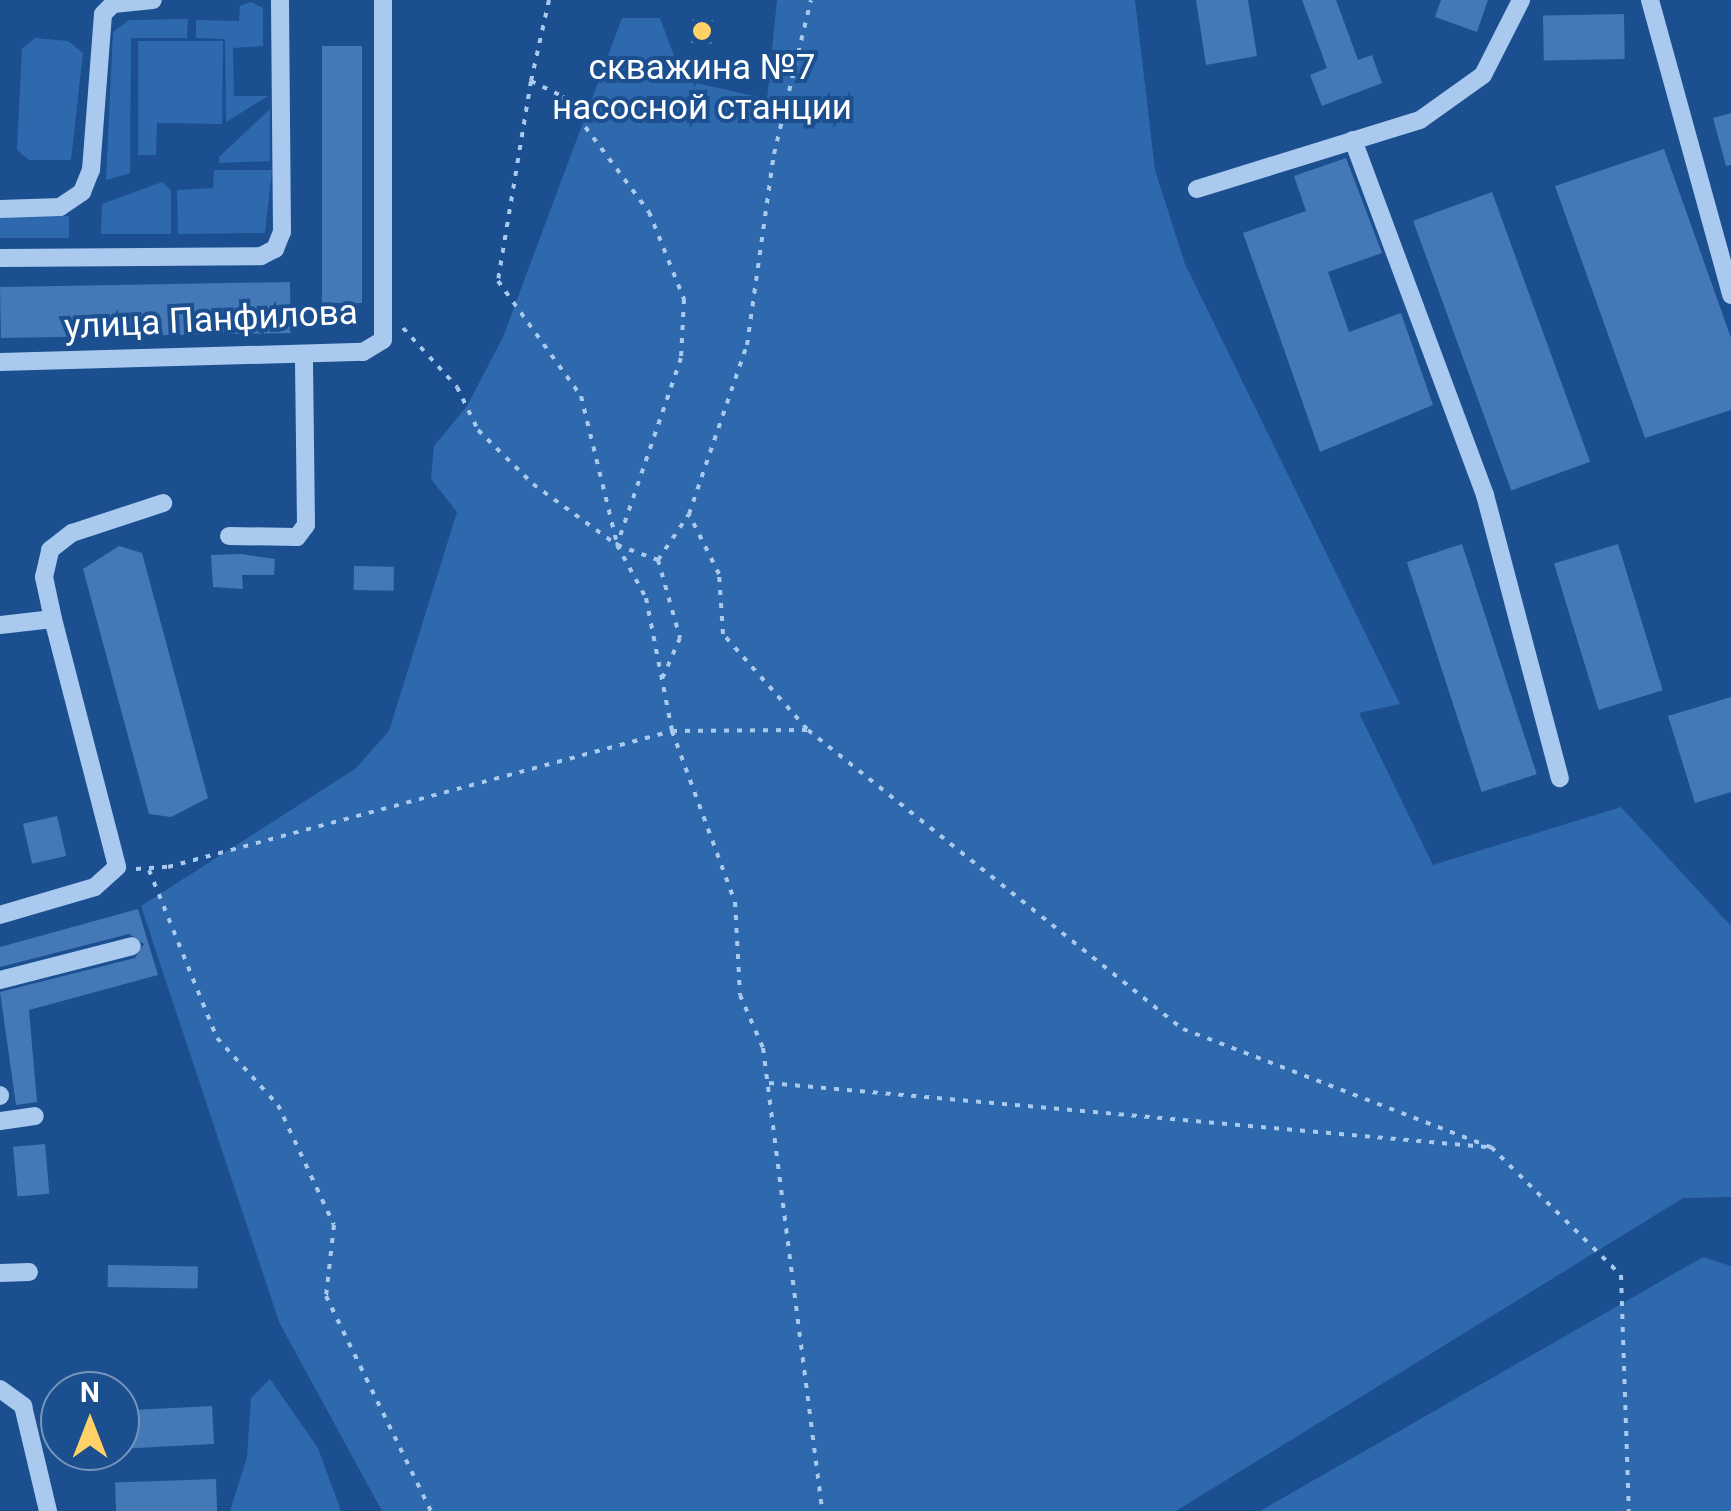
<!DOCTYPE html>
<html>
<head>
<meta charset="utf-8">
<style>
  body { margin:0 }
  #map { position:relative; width:1731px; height:1511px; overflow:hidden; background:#1b4f8f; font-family:Roboto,sans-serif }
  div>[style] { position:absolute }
  .green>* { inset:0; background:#2e69ad; transform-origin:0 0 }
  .building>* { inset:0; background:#4478b7; transform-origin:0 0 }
  .path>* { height:4px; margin-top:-2px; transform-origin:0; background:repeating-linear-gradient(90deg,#a9c9ee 0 5px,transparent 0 13px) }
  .minor>* { height:18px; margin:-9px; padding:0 9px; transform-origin:9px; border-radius:9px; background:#a9c9ee }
  .dots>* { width:28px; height:28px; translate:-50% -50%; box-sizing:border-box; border:5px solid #1b4f8f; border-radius:50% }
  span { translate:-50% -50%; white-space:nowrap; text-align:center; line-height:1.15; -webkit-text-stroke:8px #1b4f8f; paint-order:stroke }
  .poi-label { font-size:35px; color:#fff }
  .street-label { font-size:35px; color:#fff }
  .north { position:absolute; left:40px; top:1371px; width:100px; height:100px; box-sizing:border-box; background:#1b4f8f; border:2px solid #7695bc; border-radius:50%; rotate:0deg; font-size:28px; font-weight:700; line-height:40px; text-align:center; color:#fff }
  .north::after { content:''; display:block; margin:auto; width:35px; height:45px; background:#ffd166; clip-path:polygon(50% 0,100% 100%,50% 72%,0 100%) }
</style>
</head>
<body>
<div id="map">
  <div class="green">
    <i style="clip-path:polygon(777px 0,1135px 0,1155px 170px,1185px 264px,1400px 704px,1359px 713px,1433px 865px,1621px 807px,1731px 926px,1731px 1197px,1683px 1198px,1176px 1511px,382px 1511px,279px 1322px,141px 906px,355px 769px,389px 731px,457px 512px,431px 479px,434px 446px,467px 406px,503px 337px,622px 18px,660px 18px,683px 80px,767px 99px)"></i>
    <i style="clip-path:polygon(251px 2px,263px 8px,263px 46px,233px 48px,234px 96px,268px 96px,226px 122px,225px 39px,196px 38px,196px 20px,239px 21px,240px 6px)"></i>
    <i style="clip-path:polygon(188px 19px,187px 38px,131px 38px,130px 173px,106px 180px,113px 32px,129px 20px)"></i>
    <i style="clip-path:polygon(35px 38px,68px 41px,83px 53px,71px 160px,29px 160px,17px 150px,22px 49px)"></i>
    <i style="clip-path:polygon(138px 41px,223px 41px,222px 124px,157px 123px,156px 155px,138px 155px)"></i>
    <i style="clip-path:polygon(270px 109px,270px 161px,219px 163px,219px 157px)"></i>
    <i style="clip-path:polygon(214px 170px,272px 170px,265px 233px,178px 234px,177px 190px,213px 188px)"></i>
    <i style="clip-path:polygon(162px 182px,171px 190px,171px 234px,101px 234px,102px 204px)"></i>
    <i style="left:0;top:216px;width:69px;height:22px"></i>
    <i style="clip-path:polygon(1703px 1257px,1731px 1266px,1731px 1511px,1260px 1511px)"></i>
    <i style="clip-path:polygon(270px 1379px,318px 1448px,341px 1511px,230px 1511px,247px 1457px,251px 1398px)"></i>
  </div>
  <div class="building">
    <i style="clip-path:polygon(1196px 0,1248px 0,1257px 56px,1206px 65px)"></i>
    <i style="clip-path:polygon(1302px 0,1336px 0,1358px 60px,1372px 55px,1382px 83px,1322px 106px,1310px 75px,1327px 68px)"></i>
    <i style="clip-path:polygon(1441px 0,1488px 0,1477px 32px,1435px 17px)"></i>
    <i style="left:1624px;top:14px;width:45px;height:81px;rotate:89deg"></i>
    <i style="left:692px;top:19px;width:21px;height:24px;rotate:3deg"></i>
    <i style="left:322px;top:46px;width:40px;height:257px"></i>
    <i style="clip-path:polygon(1731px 113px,1731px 165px,1726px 166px,1713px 118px)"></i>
    <i style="clip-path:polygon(1664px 149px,1731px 338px,1731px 410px,1645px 438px,1555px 186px)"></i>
    <i style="clip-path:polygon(1346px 158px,1382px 253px,1328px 272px,1349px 332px,1401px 313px,1433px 405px,1320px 452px,1243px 233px,1306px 211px,1294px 176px)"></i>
    <i style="left:1492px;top:192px;width:287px;height:84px;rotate:70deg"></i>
    <i style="left:290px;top:282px;width:51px;height:290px;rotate:89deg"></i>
    <i style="left:1462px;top:544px;width:242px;height:58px;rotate:72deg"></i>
    <i style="left:1618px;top:544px;width:153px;height:67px;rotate:73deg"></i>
    <i style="clip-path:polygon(119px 546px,142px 553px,208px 798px,171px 817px,149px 814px,83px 569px)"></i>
    <i style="clip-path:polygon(241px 554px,275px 559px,274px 575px,242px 575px,243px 589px,213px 587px,211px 555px)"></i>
    <i style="left:354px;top:566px;width:40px;height:24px;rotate:1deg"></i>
    <i style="clip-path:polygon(1731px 697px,1731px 792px,1695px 803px,1668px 716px)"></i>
    <i style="left:57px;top:816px;width:41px;height:35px;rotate:77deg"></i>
    <i style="clip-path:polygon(138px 909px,158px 975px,29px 1010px,37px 1102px,16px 1105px,0 992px,135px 958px,144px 944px,129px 934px,0 967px,0 947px)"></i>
    <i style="left:45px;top:1144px;width:50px;height:32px;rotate:85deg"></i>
    <i style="left:108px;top:1265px;width:90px;height:22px;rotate:1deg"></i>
    <i style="left:212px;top:1406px;width:38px;height:92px;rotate:87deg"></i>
    <i style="left:216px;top:1479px;width:32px;height:101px;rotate:88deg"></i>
  </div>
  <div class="path">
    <i style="left:549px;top:0;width:83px;rotate:102.5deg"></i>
    <i style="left:531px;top:81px;width:34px;rotate:26deg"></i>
    <i style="left:562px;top:96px;width:145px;rotate:53.1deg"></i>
    <i style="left:649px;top:212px;width:94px;rotate:68.1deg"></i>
    <i style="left:684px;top:299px;width:59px;rotate:92.9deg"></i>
    <i style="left:681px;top:358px;width:198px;rotate:108.9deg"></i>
    <i style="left:531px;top:81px;width:203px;rotate:99.4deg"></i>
    <i style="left:498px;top:281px;width:142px;rotate:54.2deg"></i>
    <i style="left:581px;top:396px;width:148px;rotate:76.3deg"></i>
    <i style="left:403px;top:328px;width:80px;rotate:47.5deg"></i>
    <i style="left:457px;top:387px;width:48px;rotate:64deg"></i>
    <i style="left:478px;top:430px;width:77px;rotate:44.5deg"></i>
    <i style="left:533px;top:484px;width:104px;rotate:36deg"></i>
    <i style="left:617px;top:545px;width:60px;rotate:61.3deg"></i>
    <i style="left:646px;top:598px;width:136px;rotate:78.9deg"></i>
    <i style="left:672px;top:731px;width:182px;rotate:69.8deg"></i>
    <i style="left:735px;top:902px;width:93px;rotate:86.9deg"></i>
    <i style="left:740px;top:995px;width:58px;rotate:66.5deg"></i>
    <i style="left:763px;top:1048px;width:467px;rotate:82.7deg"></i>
    <i style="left:617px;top:545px;width:44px;rotate:20.1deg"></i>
    <i style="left:658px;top:560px;width:55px;rotate:-56deg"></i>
    <i style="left:658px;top:560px;width:81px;rotate:74.2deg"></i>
    <i style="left:680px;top:638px;width:45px;rotate:113.7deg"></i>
    <i style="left:807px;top:729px;width:127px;rotate:-131.5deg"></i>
    <i style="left:723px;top:634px;width:60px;rotate:-93.8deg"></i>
    <i style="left:719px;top:574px;width:67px;rotate:-116.6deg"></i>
    <i style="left:689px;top:514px;width:179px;rotate:-71.1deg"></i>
    <i style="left:747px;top:345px;width:193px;rotate:-82deg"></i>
    <i style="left:774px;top:154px;width:158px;rotate:-76.5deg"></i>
    <i style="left:136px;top:869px;width:32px;rotate:-4deg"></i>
    <i style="left:168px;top:867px;width:522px;rotate:-15.1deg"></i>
    <i style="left:672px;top:731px;width:136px;rotate:-0.4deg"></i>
    <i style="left:808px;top:730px;width:480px;rotate:38.6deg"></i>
    <i style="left:1183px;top:1029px;width:330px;rotate:21deg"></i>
    <i style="left:1491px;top:1147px;width:182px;rotate:44.6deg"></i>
    <i style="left:1621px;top:1275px;width:236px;rotate:88.1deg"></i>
    <i style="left:149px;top:870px;width:181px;rotate:68deg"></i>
    <i style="left:217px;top:1038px;width:91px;rotate:47.7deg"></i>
    <i style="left:278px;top:1105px;width:132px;rotate:65deg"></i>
    <i style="left:334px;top:1225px;width:71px;rotate:96.4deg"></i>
    <i style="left:326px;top:1296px;width:239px;rotate:64deg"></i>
    <i style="left:769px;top:1083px;width:720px;rotate:5.1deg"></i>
  </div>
  <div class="minor">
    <i style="left:1650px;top:0;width:306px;rotate:74.6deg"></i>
    <i style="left:1353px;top:140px;width:379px;rotate:69.6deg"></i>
    <i style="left:1485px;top:495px;width:293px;rotate:75.2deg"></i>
    <i style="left:1197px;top:189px;width:233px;rotate:-17.2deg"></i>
    <i style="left:1420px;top:120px;width:77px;rotate:-35.5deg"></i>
    <i style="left:1483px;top:75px;width:84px;rotate:-63.1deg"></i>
    <i style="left:0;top:209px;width:60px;rotate:-1.9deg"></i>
    <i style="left:60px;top:207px;width:27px;rotate:-34deg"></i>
    <i style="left:82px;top:192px;width:24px;rotate:-68deg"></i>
    <i style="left:91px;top:170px;width:156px;rotate:-85.6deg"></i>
    <i style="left:103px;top:14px;width:14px;rotate:-45deg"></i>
    <i style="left:113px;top:4px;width:40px;rotate:-5.7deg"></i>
    <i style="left:0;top:258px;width:261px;rotate:-0.4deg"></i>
    <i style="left:261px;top:256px;width:16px;rotate:-27deg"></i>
    <i style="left:275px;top:249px;width:18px;rotate:-68deg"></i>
    <i style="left:282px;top:232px;width:232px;rotate:-90.5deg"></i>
    <i style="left:0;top:362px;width:363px;rotate:-1.6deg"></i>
    <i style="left:363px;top:352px;width:23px;rotate:-31deg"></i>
    <i style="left:383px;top:340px;width:340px;rotate:-90deg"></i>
    <i style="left:229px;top:536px;width:68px;rotate:0.8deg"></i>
    <i style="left:297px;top:537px;width:15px;rotate:-53deg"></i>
    <i style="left:306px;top:525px;width:171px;rotate:-90.7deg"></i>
    <i style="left:53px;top:619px;width:43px;rotate:-102.1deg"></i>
    <i style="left:44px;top:577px;width:28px;rotate:-77deg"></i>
    <i style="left:50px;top:550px;width:28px;rotate:-38deg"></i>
    <i style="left:72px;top:533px;width:96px;rotate:-18.2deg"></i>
    <i style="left:0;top:625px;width:53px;rotate:-6.5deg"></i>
    <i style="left:53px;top:619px;width:256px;rotate:75.5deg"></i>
    <i style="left:117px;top:867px;width:30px;rotate:138deg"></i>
    <i style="left:95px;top:887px;width:99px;rotate:163.6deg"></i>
    <i style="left:0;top:980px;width:136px;rotate:-14.4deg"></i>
    <i style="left:0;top:1095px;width:1px;rotate:90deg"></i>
    <i style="left:0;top:1121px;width:35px;rotate:-8deg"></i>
    <i style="left:0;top:1273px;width:29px;rotate:-2deg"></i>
    <i style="left:0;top:1389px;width:29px;rotate:36deg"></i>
    <i style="left:23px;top:1406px;width:108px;rotate:76.6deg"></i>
  </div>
  <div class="dots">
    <i style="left:702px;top:31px;background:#ffd166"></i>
  </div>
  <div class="poi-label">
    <span style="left:702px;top:88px">скважина №7<br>насосной станции</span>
  </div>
  <div class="street-label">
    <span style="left:211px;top:320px;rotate:-3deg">улица Панфилова</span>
  </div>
  <div class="north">N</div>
</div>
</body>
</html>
